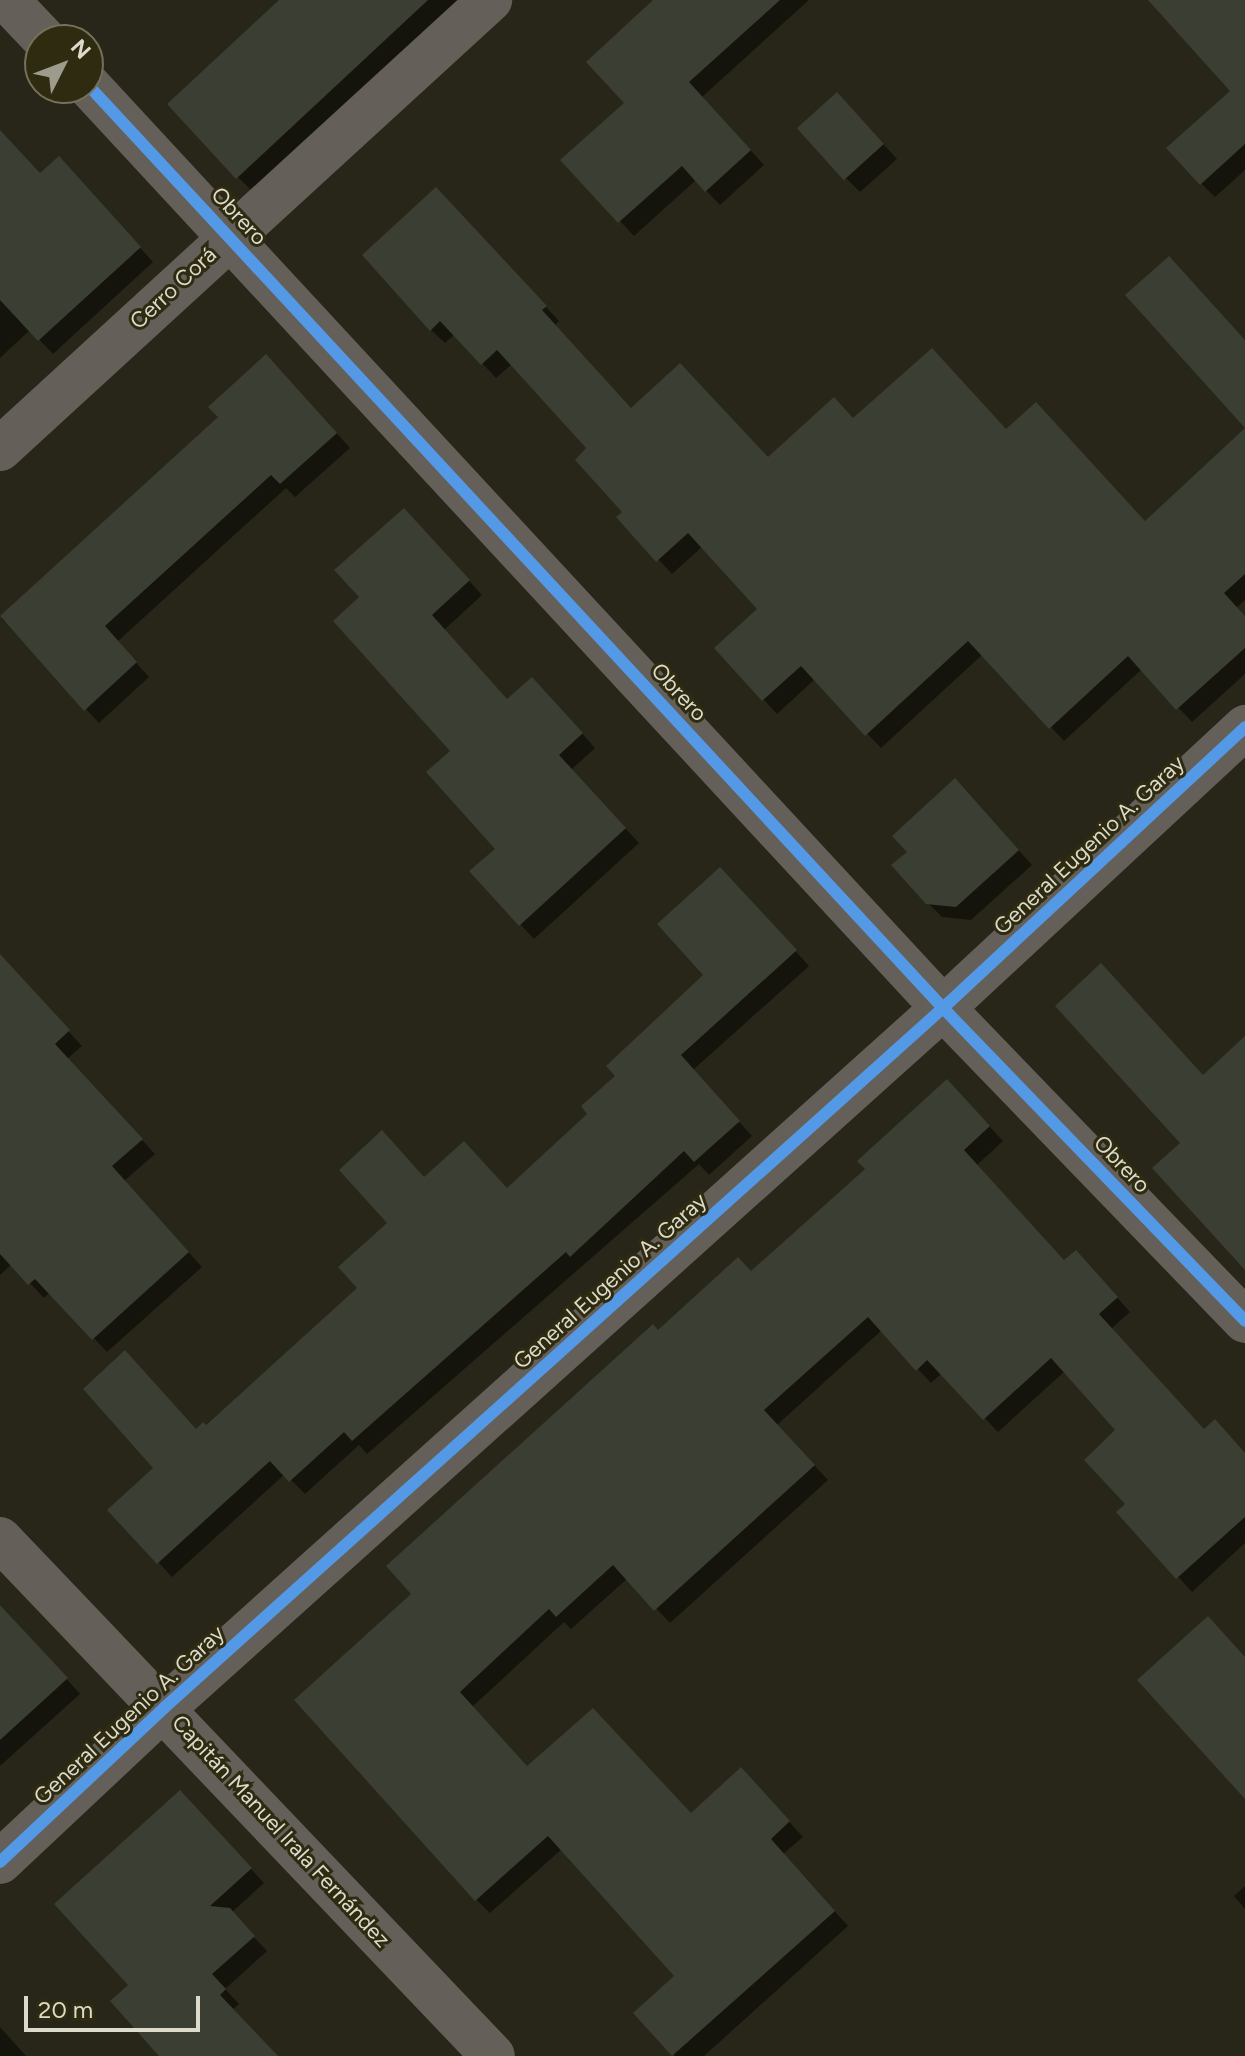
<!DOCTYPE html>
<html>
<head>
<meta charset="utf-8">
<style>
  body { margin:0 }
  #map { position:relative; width:1245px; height:2056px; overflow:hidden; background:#282618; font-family:Figtree,sans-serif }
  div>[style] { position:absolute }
  .shadow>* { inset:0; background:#0007 }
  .building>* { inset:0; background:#3b3e32; transform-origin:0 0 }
  .minor>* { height:44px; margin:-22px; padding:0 22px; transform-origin:22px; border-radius:22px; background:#645f59 }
  .cycleway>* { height:12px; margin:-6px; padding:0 6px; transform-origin:6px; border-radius:6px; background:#5399e6 }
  span { translate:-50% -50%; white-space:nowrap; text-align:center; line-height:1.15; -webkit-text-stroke:6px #2f2b11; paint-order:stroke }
  .street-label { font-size:22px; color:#dcdacb }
  .north { position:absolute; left:24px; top:24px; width:80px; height:80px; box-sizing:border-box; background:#2f2b11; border:2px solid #74715b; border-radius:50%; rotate:48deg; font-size:22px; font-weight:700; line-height:32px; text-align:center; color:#dcdacb }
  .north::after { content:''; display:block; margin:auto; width:28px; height:36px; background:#9d9b8c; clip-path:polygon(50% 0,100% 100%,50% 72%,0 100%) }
  .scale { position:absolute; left:24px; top:1996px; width:176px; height:36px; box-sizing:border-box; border:4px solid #dcdacb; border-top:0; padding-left:10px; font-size:24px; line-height:28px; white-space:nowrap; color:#dcdacb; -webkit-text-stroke:6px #2f2b11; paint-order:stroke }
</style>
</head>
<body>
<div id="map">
  <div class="shadow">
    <i style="clip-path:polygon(283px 0,462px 0,254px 193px,238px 177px)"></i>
    <i style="clip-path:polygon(656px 0,809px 0,702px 97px,764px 165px,720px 205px,696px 180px,634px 236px,563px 160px,627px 103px)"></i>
    <i style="clip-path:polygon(1163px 0,1245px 0,1245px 170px,1215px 197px,1201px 183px,1232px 91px)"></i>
    <i style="clip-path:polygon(851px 109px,897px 159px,860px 192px,846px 178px)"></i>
    <i style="clip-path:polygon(0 132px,40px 176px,73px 173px,153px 262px,53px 354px,30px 330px,0 358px)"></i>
    <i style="clip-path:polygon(450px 204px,559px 321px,555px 325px,631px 410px,768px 459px,854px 421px,1007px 431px,1146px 523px,1245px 431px,1245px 600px,1236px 608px,1245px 618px,1245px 674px,1192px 722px,1142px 669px,1064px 741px,983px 654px,881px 748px,815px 679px,777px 714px,716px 648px,759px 609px,703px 546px,672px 574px,619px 517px,624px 512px,588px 448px,512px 364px,496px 378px,455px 334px,445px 343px,431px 330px)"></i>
    <i style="clip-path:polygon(280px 370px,350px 448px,295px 497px,286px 488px,117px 642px,149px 677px,99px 723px,1px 618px)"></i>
    <i style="clip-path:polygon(417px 524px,482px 595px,444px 630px,508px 701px,546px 693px,595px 748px,571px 770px,639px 843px,534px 939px,472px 872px,497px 849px,452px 751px,362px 598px)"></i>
    <i style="clip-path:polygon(969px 795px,1032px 865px,971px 920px,942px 917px,927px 902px)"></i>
    <i style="clip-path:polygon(734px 883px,809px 966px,693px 1070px,752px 1136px,709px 1175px,699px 1164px,367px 1454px,359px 1445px,305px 1494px,285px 1474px,172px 1577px,110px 1510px,360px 1288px,389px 1223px,425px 1179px,508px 1190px,590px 1114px,706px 975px)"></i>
    <i style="clip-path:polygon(0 957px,82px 1046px,67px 1059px,155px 1154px,124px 1181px,202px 1267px,107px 1352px,50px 1292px,44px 1298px,12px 1264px,0 1275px)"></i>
    <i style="clip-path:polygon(961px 1096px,1003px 1141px,977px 1165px,1065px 1262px,1089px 1266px,1130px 1312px,1111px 1329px,1205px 1431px,1245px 1454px,1245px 1543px,1192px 1592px,1119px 1512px,1128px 1504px,1118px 1430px,1065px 1371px,998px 1432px,942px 1373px,931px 1383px,882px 1330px,777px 1425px,828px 1480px,670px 1623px,628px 1578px,571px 1629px,564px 1622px,472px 1707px,528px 1768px,691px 1815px,755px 1784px,803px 1837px,783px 1854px,848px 1926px,704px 2056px,675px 2056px,636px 2013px,677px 1976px,562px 1849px,490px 1913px,477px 1900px,414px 1594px,658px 1332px,752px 1273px)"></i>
    <i style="clip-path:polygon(0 1605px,80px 1694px,0 1766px)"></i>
    <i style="clip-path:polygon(194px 1807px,264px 1883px,231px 1913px,267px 1951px,225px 1989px,239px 2004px,232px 2010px,276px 2056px,162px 2056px,131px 1985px)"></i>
    <i style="clip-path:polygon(1245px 1886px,1245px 1909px,1234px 1896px)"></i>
    <i style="clip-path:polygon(0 2027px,26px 2056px,0 2056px)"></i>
  </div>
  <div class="building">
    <i style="clip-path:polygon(279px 0,428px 0,236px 179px,167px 104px)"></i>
    <i style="clip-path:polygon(653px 0,780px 0,689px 82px,751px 150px,705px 192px,682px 166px,618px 223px,560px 160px,624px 103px,586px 62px)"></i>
    <i style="clip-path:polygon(1148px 0,1245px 0,1245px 144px,1200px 185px,1166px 148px,1230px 91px)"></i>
    <i style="left:837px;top:92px;width:70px;height:54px;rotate:48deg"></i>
    <i style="clip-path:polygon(0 130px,40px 173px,59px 156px,141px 247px,38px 341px,0 300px)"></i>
    <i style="clip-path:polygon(436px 187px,547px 306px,542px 310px,631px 408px,680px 363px,768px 457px,834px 397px,853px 418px,932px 348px,1006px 429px,1036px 402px,1145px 521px,1245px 428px,1245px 574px,1224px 593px,1245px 616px,1245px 648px,1176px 710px,1128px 656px,1049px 729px,968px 641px,865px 736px,801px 666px,762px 701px,714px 648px,757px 609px,688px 533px,656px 562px,616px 517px,622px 512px,575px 460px,586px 448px,497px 350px,481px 365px,440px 321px,430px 331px,362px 255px)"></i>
    <i style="clip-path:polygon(1169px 256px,1245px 340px,1245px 428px,1125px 295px)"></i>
    <i style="clip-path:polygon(266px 354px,337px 433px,280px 484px,271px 475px,105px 626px,137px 662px,84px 711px,0 616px,218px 417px,208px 407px)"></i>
    <i style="clip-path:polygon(404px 508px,470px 580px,432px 615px,507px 699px,532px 677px,583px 733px,559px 755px,626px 828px,519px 926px,469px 871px,495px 849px,426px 772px,450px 751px,333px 621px,359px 597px,334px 570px)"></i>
    <i style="clip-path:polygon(955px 778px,1019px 850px,956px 907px,926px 904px,891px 865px,907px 852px,892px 836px)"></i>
    <i style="clip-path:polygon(720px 867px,797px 950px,681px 1055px,740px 1121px,694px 1162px,684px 1151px,570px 1257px,566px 1252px,352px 1441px,344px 1432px,289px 1482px,270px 1461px,157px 1564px,107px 1510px,153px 1468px,83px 1389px,125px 1350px,196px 1429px,203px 1422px,206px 1425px,357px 1288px,338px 1267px,387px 1223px,339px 1170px,382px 1130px,424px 1177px,464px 1141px,507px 1188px,587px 1114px,581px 1106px,615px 1076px,606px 1066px,703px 975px,657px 924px)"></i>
    <i style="clip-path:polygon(0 954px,70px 1030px,55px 1044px,143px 1139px,112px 1166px,189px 1252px,92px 1340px,35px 1279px,28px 1285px,0 1254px)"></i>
    <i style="clip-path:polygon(1101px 963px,1203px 1075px,1245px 1036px,1245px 1270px,1152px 1168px,1180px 1143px,1055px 1006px)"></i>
    <i style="clip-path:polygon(947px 1079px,990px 1126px,964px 1150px,1064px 1260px,1076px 1250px,1118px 1297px,1099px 1314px,1204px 1429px,1215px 1419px,1245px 1453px,1245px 1517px,1176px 1579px,1116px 1512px,1125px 1504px,1084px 1460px,1115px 1430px,1051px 1358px,983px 1420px,927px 1360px,916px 1371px,868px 1317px,764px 1410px,815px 1465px,654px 1611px,613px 1565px,556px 1617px,549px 1609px,460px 1692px,527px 1766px,593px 1708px,691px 1813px,741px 1767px,790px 1821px,771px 1839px,835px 1911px,672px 2056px,633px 2013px,674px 1976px,548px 1836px,475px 1901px,294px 1700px,411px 1594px,386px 1566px,653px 1324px,658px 1330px,738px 1257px,751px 1271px,865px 1169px,857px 1161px)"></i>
    <i style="clip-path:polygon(0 1605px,68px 1678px,0 1740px)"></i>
    <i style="clip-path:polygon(1208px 1616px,1245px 1657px,1245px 1799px,1137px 1680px)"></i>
    <i style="clip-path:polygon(180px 1790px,252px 1868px,210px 1906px,230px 1908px,255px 1936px,212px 1974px,226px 1989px,220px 1995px,278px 2056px,159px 2056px,110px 2001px,128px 1985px,54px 1904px)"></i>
  </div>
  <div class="minor">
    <i style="left:7px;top:0;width:55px;rotate:46.5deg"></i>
    <i style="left:88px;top:85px;width:1258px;rotate:47.19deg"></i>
    <i style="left:943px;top:1008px;width:435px;rotate:46deg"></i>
    <i style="left:0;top:449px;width:665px;rotate:-42.5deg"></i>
    <i style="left:0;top:1539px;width:714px;rotate:46.36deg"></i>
    <i style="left:0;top:1862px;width:226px;rotate:-43.2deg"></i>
    <i style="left:165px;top:1707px;width:1046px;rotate:-41.94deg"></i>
    <i style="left:943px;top:1008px;width:413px;rotate:-42.9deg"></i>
  </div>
  <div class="cycleway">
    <i style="left:88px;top:85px;width:1258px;rotate:47.19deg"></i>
    <i style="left:943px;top:1008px;width:435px;rotate:46deg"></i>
    <i style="left:0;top:1862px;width:226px;rotate:-43.2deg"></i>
    <i style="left:165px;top:1707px;width:1046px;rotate:-41.94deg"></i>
    <i style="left:943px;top:1008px;width:413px;rotate:-42.9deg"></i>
  </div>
  <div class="street-label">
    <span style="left:239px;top:216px;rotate:47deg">Obrero</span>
    <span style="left:173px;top:288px;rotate:-43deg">Cerro Corá</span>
    <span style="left:679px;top:692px;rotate:47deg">Obrero</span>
    <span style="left:1089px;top:845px;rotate:-43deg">General Eugenio A. Garay</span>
    <span style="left:1122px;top:1164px;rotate:46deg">Obrero</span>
    <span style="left:610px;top:1281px;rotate:-42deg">General Eugenio A. Garay</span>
    <span style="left:129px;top:1715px;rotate:-43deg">General Eugenio A. Garay</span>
    <span style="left:281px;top:1831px;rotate:47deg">Capitán Manuel Irala Fernández</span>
  </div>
  <div class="north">N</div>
  <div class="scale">20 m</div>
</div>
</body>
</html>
